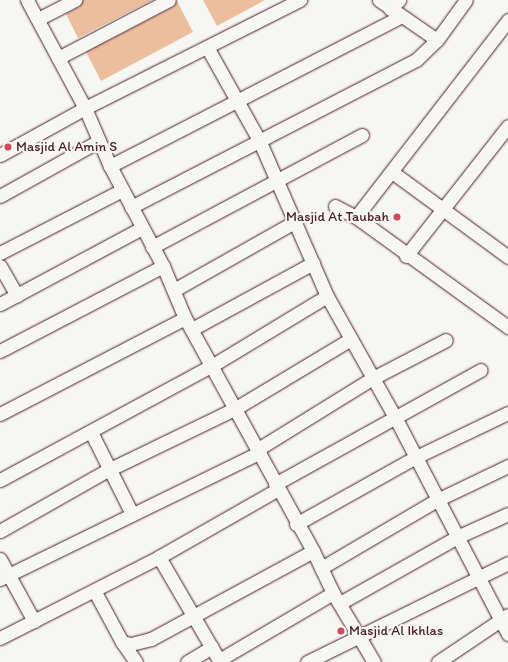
<!DOCTYPE html>
<html>
<head>
<meta charset="utf-8">
<style>
  body { margin:0 }
  #map { position:relative; width:508px; height:662px; overflow:hidden; background:#f6f6f2; font-family:Itim,sans-serif }
  div>[style] { position:absolute }
  .building>* { inset:0; background:#edbe9d }
  .roads { filter:drop-shadow(0 0 1px #4a1f2b) drop-shadow(0 0 1px #4a1f2b) }
  .minor>* { height:13px; margin:-6.5px; padding:0 6.5px; transform-origin:6.5px; border-radius:6.5px; background:#f6f6f2 }
  .dots>* { width:11px; height:11px; translate:-50% -50%; box-sizing:border-box; border:2px solid #f6f6f2; border-radius:50% }
  span { translate:-50% -50%; white-space:nowrap; text-align:center; line-height:1.15; -webkit-text-stroke:4px #f6f6f2; paint-order:stroke }
  .poi-label { font-size:14px; color:#4a1f2b }
  .left { translate:0 -50%; text-align:left }
  .right { translate:-100% -50%; text-align:right }
</style>
</head>
<body>
<div id="map">
  <div class="building">
    <i style="clip-path:polygon(83px 0,152px 0,78px 38px,66px 14px,79px 7px)"></i>
    <i style="clip-path:polygon(203px 0,265px 0,217px 26px)"></i>
    <i style="clip-path:polygon(177px 1px,193px 32px,101px 81px,86px 52px,173px 7px)"></i>
  </div>
  <div class="roads">
    <div class="minor">
      <i style="left:27px;top:0;width:123px;rotate:61.8deg"></i>
      <i style="left:85px;top:108px;width:63px;rotate:66.7deg"></i>
      <i style="left:110px;top:166px;width:113px;rotate:62.1deg"></i>
      <i style="left:163px;top:266px;width:56px;rotate:67.1deg"></i>
      <i style="left:185px;top:318px;width:266px;rotate:61.2deg"></i>
      <i style="left:313px;top:551px;width:47px;rotate:64.5deg"></i>
      <i style="left:333px;top:593px;width:80px;rotate:59.3deg"></i>
      <i style="left:379px;top:0;width:70px;rotate:34.6deg"></i>
      <i style="left:390px;top:9px;width:13px;rotate:-45deg"></i>
      <i style="left:38px;top:19px;width:42px;rotate:-27.2deg"></i>
      <i style="left:207px;top:47px;width:109px;rotate:60.8deg"></i>
      <i style="left:260px;top:142px;width:168px;rotate:66.5deg"></i>
      <i style="left:327px;top:296px;width:139px;rotate:60.7deg"></i>
      <i style="left:395px;top:417px;width:245px;rotate:62.5deg"></i>
      <i style="left:58px;top:58px;width:125px;rotate:-27.6deg"></i>
      <i style="left:0;top:155px;width:97px;rotate:-28.9deg"></i>
      <i style="left:85px;top:108px;width:241px;rotate:-26.7deg"></i>
      <i style="left:110px;top:166px;width:326px;rotate:-27.2deg"></i>
      <i style="left:392px;top:172px;width:144px;rotate:36.2deg"></i>
      <i style="left:0;top:196px;width:113px;rotate:-29.1deg"></i>
      <i style="left:335px;top:206px;width:24px;rotate:28deg"></i>
      <i style="left:356px;top:217px;width:188px;rotate:35.9deg"></i>
      <i style="left:131px;top:207px;width:321px;rotate:-27.3deg"></i>
      <i style="left:416px;top:60px;width:29px;rotate:-44deg"></i>
      <i style="left:437px;top:40px;width:49px;rotate:-54.1deg"></i>
      <i style="left:356px;top:217px;width:249px;rotate:-52.3deg"></i>
      <i style="left:152px;top:247px;width:238px;rotate:-28.1deg"></i>
      <i style="left:0;top:253px;width:137px;rotate:-27.3deg"></i>
      <i style="left:406px;top:256px;width:165px;rotate:-51.9deg"></i>
      <i style="left:0;top:266px;width:34px;rotate:60deg"></i>
      <i style="left:174px;top:290px;width:140px;rotate:-29.5deg"></i>
      <i style="left:0;top:304px;width:161px;rotate:-28.2deg"></i>
      <i style="left:192px;top:329px;width:138px;rotate:-28.6deg"></i>
      <i style="left:0;top:351px;width:184px;rotate:-27.5deg"></i>
      <i style="left:0;top:414px;width:208px;rotate:-27.4deg"></i>
      <i style="left:91px;top:432px;width:92px;rotate:63.4deg"></i>
      <i style="left:258px;top:449px;width:135px;rotate:-31.7deg"></i>
      <i style="left:373px;top:378px;width:82px;rotate:-27.5deg"></i>
      <i style="left:0;top:480px;width:242px;rotate:-28.4deg"></i>
      <i style="left:213px;top:365px;width:133px;rotate:-31.2deg"></i>
      <i style="left:275px;top:484px;width:235px;rotate:-29deg"></i>
      <i style="left:296px;top:524px;width:137px;rotate:-29.2deg"></i>
      <i style="left:416px;top:457px;width:102px;rotate:-25.6deg"></i>
      <i style="left:0;top:531px;width:124px;rotate:-29.5deg"></i>
      <i style="left:108px;top:470px;width:142px;rotate:-25.8deg"></i>
      <i style="left:236px;top:408px;width:134px;rotate:-31deg"></i>
      <i style="left:159px;top:557px;width:121px;rotate:59.8deg"></i>
      <i style="left:0;top:559px;width:71px;rotate:61.3deg"></i>
      <i style="left:321px;top:568px;width:134px;rotate:-30.4deg"></i>
      <i style="left:437px;top:500px;width:79px;rotate:-25.6deg"></i>
      <i style="left:0;top:579px;width:289px;rotate:-26deg"></i>
      <i style="left:95px;top:592px;width:57px;rotate:61.6deg"></i>
      <i style="left:122px;top:642px;width:9px;rotate:13deg"></i>
      <i style="left:131px;top:644px;width:21px;rotate:-14deg"></i>
      <i style="left:151px;top:639px;width:184px;rotate:-28.5deg"></i>
      <i style="left:340px;top:603px;width:134px;rotate:-29.4deg"></i>
      <i style="left:457px;top:537px;width:56px;rotate:-24.3deg"></i>
      <i style="left:0;top:638px;width:178px;rotate:-27deg"></i>
      <i style="left:159px;top:557px;width:137px;rotate:-29.7deg"></i>
      <i style="left:122px;top:642px;width:24px;rotate:55deg"></i>
      <i style="left:219px;top:660px;width:132px;rotate:-30.4deg"></i>
      <i style="left:187px;top:662px;width:29px;rotate:-31deg"></i>
      <i style="left:307px;top:662px;width:224px;rotate:-26.2deg"></i>
      <i style="left:438px;top:662px;width:84px;rotate:-33.9deg"></i>
    </div>
  </div>
  <div class="dots">
    <i style="left:8px;top:147px;background:#d1495b"></i>
    <i style="left:397px;top:217px;background:#d1495b"></i>
    <i style="left:341px;top:631px;background:#d1495b"></i>
  </div>
  <div class="poi-label">
    <span class="left" style="left:16px;top:147px">Masjid Al Amin S</span>
    <span class="right" style="left:389px;top:217px">Masjid At Taubah</span>
    <span class="left" style="left:349px;top:631px">Masjid Al Ikhlas</span>
  </div>
</div>
</body>
</html>
